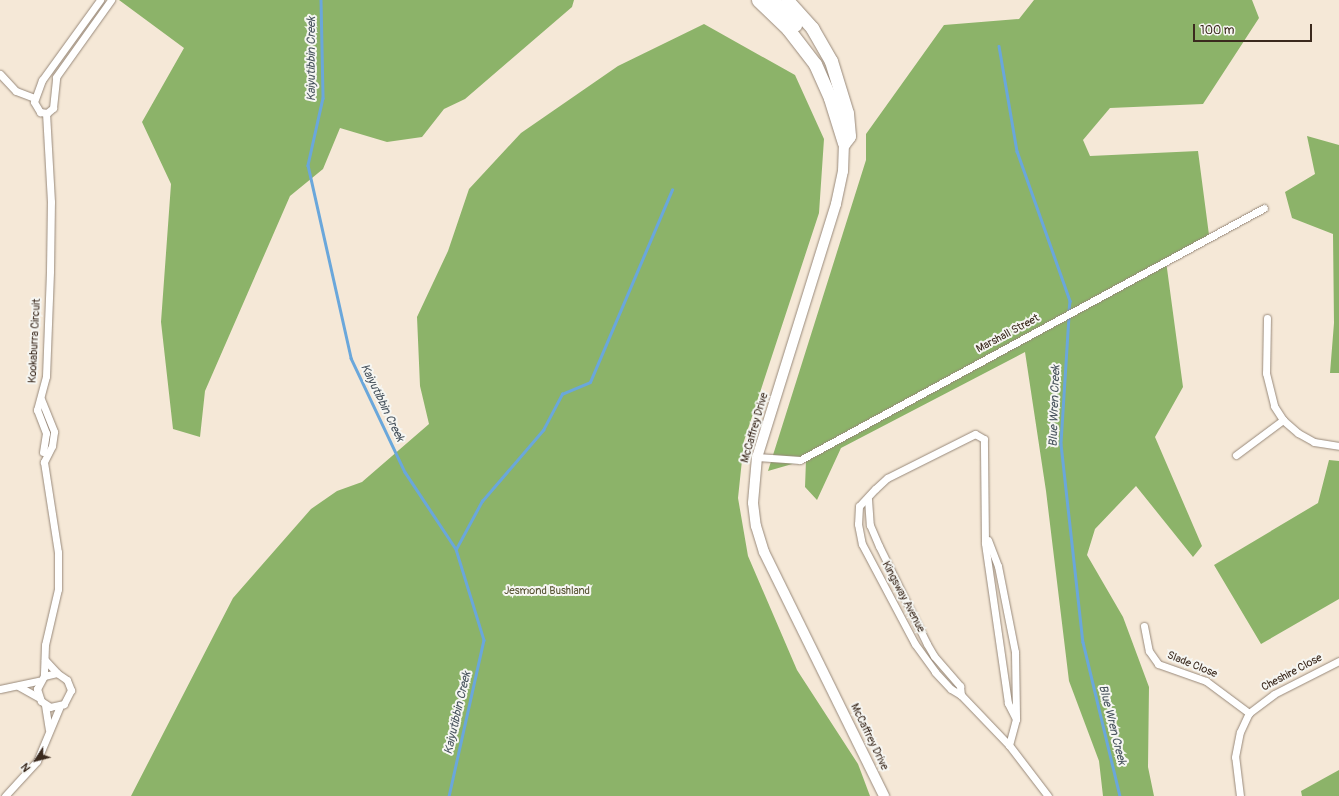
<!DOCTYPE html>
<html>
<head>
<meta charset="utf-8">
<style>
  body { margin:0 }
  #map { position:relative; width:1339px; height:796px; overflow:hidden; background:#f5e8d7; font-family:Pangolin,sans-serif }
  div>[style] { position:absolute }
  .forest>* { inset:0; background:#8cb369 }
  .stream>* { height:2.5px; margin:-1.25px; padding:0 1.25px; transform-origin:1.25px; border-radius:1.25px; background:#6aa7db }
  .roads { filter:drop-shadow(0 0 1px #98897a) drop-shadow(0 0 1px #98897a) }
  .street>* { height:7px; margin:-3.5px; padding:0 3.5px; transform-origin:3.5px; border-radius:3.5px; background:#fff }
  .secondary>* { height:10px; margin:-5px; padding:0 5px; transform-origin:5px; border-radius:5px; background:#fff }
  .highway>* { height:13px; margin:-6.5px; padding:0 6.5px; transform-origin:6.5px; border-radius:6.5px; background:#fff }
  span { translate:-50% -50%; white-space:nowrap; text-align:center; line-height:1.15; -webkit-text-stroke:4px #f6f6f2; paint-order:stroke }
  .street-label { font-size:11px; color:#3b2a1e }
  .park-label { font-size:11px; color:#585435 }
  .water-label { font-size:12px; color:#4b5660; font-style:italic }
  .north { position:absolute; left:16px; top:740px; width:40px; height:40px; -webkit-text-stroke:3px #f6f6f2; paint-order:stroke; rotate:234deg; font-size:11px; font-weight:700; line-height:16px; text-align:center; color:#3b2a1e }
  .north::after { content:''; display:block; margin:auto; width:14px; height:18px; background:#3b2a1e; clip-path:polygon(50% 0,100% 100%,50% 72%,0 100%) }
  .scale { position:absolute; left:1193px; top:24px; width:119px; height:18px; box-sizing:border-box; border:2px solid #3b2a1e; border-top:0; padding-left:5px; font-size:12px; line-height:14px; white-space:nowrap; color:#3b2a1e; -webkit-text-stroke:3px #f6f6f2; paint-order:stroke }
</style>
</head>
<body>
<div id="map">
  <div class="forest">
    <i style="clip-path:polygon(119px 0,574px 0,572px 7px,465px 99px,444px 109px,422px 137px,387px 142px,340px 128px,323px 169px,290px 196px,205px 391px,200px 437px,173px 429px,161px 322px,171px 184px,142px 122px,184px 48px)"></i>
    <i style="clip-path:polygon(1034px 0,1252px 0,1259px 18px,1203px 104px,1110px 108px,1083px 140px,1090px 156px,1198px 151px,1209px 235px,1166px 261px,1183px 387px,1155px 437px,1202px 546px,1193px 557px,1136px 486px,1095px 529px,1087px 555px,1123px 617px,1149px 687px,1148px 767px,1154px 796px,1103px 796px,1099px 761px,1069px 681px,1046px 491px,1025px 352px,841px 448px,817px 500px,805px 487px,806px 460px,768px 471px,866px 160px,866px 134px,944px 25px,1019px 19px)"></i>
    <i style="clip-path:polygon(704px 24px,795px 75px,824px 139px,819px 213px,744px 441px,738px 498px,748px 556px,797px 670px,858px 764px,870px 796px,131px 796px,233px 598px,311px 509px,337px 491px,362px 482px,429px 424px,420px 386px,417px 317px,448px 251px,469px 189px,521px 133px,618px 66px)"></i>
    <i style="clip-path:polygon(1307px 136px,1339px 145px,1339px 373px,1330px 373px,1334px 323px,1333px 234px,1292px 218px,1285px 192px,1315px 174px)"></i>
    <i style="clip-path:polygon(1329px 460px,1339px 461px,1339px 599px,1261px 644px,1214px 565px,1318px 503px)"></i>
    <i style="clip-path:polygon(1339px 770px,1339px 796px,1302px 796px,1301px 791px)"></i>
  </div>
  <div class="stream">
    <i style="left:321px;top:0;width:98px;rotate:88.8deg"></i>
    <i style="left:323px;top:98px;width:69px;rotate:102.6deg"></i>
    <i style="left:308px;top:165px;width:198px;rotate:77.4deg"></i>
    <i style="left:351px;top:358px;width:126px;rotate:64.7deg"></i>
    <i style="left:405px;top:472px;width:92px;rotate:56.5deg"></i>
    <i style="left:456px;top:549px;width:95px;rotate:72.9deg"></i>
    <i style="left:484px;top:640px;width:160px;rotate:102.6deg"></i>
    <i style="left:999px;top:46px;width:107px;rotate:80.3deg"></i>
    <i style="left:1017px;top:151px;width:159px;rotate:70.5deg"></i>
    <i style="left:1070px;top:301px;width:10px;rotate:96deg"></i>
    <i style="left:1069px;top:316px;width:128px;rotate:93.6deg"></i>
    <i style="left:1061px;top:444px;width:199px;rotate:83.7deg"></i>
    <i style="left:1083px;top:642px;width:158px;rotate:76.5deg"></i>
    <i style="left:456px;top:549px;width:55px;rotate:-61.6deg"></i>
    <i style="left:482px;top:501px;width:94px;rotate:-49.3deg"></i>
    <i style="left:543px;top:430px;width:41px;rotate:-62.2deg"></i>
    <i style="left:562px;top:394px;width:30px;rotate:-23deg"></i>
    <i style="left:590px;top:382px;width:209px;rotate:-66.9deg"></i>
  </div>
  <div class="roads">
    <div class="street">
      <i style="left:100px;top:0;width:99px;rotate:125.9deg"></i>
      <i style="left:42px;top:80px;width:23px;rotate:110deg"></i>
      <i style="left:34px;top:102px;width:12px;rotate:59deg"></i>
      <i style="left:40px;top:112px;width:7px;rotate:8deg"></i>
      <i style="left:47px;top:113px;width:8px;rotate:-40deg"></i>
      <i style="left:53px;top:108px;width:31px;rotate:-84deg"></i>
      <i style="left:56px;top:77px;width:95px;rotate:-54.5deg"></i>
      <i style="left:0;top:74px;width:23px;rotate:47deg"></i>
      <i style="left:16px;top:91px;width:19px;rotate:21deg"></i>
      <i style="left:1267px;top:318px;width:55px;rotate:91deg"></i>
      <i style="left:1266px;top:373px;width:34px;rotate:76deg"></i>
      <i style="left:1274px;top:406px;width:17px;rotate:57deg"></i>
      <i style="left:1283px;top:420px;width:20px;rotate:41deg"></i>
      <i style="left:1298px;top:433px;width:18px;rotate:29deg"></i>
      <i style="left:1314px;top:442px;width:25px;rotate:9deg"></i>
      <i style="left:41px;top:399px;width:35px;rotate:68deg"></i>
      <i style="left:54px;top:432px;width:14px;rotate:98deg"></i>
      <i style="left:52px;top:446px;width:18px;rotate:117deg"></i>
      <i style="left:44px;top:462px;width:91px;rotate:81.2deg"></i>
      <i style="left:58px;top:552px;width:37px;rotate:90deg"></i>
      <i style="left:58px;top:589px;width:57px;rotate:103.1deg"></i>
      <i style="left:45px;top:645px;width:31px;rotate:92deg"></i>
      <i style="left:43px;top:452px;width:19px;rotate:-81deg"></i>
      <i style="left:46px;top:433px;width:25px;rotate:-111deg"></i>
      <i style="left:37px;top:410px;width:35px;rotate:-75deg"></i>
      <i style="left:46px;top:376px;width:105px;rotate:-87.8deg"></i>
      <i style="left:50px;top:271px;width:69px;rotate:-89.2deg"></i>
      <i style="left:51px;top:202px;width:89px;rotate:-93.2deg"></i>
      <i style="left:1236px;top:455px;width:59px;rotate:-36.7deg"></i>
      <i style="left:757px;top:457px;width:43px;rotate:4deg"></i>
      <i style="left:800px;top:460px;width:528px;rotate:-28.51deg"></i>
      <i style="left:868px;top:499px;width:26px;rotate:86deg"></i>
      <i style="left:870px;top:525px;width:23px;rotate:67deg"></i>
      <i style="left:879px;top:546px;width:109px;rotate:63.9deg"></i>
      <i style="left:927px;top:644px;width:14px;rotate:60deg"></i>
      <i style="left:934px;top:656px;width:40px;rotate:49deg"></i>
      <i style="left:960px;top:686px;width:9px;rotate:84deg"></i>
      <i style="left:988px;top:540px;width:28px;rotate:69deg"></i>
      <i style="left:998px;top:566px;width:88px;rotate:78.8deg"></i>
      <i style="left:1015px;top:652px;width:67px;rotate:89.1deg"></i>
      <i style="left:1016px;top:719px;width:27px;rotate:105deg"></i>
      <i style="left:1144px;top:626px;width:25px;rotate:79deg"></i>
      <i style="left:1149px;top:651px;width:16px;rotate:55deg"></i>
      <i style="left:1158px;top:664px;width:51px;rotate:19.5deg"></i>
      <i style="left:1206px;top:681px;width:54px;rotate:36.7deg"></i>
      <i style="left:45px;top:660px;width:18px;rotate:47deg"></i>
      <i style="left:57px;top:673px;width:12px;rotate:35deg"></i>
      <i style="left:67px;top:680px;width:11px;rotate:68deg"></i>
      <i style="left:71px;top:690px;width:16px;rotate:117deg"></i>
      <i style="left:64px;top:704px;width:14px;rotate:168deg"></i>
      <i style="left:50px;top:707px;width:11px;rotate:-146deg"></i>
      <i style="left:41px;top:701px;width:13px;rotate:-108deg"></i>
      <i style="left:37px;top:689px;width:15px;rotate:-62deg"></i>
      <i style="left:44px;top:676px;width:13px;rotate:-13deg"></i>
      <i style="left:18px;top:686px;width:23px;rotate:29deg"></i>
      <i style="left:0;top:689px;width:40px;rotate:-12deg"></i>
      <i style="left:45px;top:705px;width:24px;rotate:81deg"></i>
      <i style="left:1016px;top:719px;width:18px;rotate:-117deg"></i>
      <i style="left:1008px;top:703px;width:162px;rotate:-98.2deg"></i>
      <i style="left:985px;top:543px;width:104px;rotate:-90.6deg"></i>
      <i style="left:984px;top:439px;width:10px;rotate:-151deg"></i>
      <i style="left:975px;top:434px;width:98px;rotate:153.4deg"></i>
      <i style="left:887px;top:478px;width:16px;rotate:137deg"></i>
      <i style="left:875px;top:489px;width:23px;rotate:133deg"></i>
      <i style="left:859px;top:506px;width:18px;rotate:93deg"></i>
      <i style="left:858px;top:524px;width:20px;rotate:79deg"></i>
      <i style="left:862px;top:544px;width:113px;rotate:62.1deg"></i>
      <i style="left:915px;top:644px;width:34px;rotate:54deg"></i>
      <i style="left:935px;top:672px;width:23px;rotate:47deg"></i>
      <i style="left:951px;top:689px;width:12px;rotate:31deg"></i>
      <i style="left:961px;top:695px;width:69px;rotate:46.2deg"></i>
      <i style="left:1009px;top:745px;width:64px;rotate:52.6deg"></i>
      <i style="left:5px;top:796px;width:47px;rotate:-47.6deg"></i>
      <i style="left:37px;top:761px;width:60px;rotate:-67.3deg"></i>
      <i style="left:1240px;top:796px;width:39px;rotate:-97deg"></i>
      <i style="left:1235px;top:757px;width:25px;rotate:-79deg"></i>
      <i style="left:1240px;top:732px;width:21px;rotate:-65deg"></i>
      <i style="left:1249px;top:713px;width:31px;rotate:-37deg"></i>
      <i style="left:1274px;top:694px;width:73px;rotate:-26.9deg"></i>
    </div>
    <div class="secondary">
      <i style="left:844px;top:143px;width:28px;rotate:92deg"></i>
      <i style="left:843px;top:171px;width:34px;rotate:102deg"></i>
      <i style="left:836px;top:204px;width:265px;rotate:107.3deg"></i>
      <i style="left:757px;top:457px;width:46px;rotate:95deg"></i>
      <i style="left:753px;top:503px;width:23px;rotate:83deg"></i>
      <i style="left:756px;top:526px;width:27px;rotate:73deg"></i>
      <i style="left:764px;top:552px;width:272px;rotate:63.8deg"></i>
    </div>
    <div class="highway">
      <i style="left:758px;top:0;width:42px;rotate:44deg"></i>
      <i style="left:788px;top:29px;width:44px;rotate:52.4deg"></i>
      <i style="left:815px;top:64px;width:37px;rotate:66deg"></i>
      <i style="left:830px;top:98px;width:47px;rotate:72.7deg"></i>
      <i style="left:772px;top:0;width:34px;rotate:47deg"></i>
      <i style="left:787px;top:0;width:38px;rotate:48deg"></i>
      <i style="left:812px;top:28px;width:38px;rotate:60deg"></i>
      <i style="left:831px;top:61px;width:54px;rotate:72.9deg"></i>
      <i style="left:847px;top:113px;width:23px;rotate:85deg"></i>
      <i style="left:849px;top:136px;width:5px;rotate:127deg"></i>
    </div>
  </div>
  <div class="street-label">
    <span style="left:1008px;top:334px;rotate:-28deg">Marshall Street</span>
    <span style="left:35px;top:341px;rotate:-87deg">Kookaburra Circuit</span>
    <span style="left:755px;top:428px;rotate:-74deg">McCaffrey Drive</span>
    <span style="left:903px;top:597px;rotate:62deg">Kingsway Avenue</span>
    <span style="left:1192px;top:665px;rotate:22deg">Slade Close</span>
    <span style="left:1292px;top:673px;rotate:-28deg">Cheshire Close</span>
    <span style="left:869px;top:737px;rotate:64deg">McCaffrey Drive</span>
  </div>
  <div class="park-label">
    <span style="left:547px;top:591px">Jesmond Bushland</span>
  </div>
  <div class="water-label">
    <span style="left:312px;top:59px;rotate:-90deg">Kaiyutibbin Creek</span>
    <span style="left:382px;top:403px;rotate:64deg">Kaiyutibbin Creek</span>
    <span style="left:1055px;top:406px;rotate:-88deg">Blue Wren Creek</span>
    <span style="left:458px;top:713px;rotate:-77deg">Kaiyutibbin Creek</span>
    <span style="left:1112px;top:725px;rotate:76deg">Blue Wren Creek</span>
  </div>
  <div class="north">N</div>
  <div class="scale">100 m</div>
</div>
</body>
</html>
